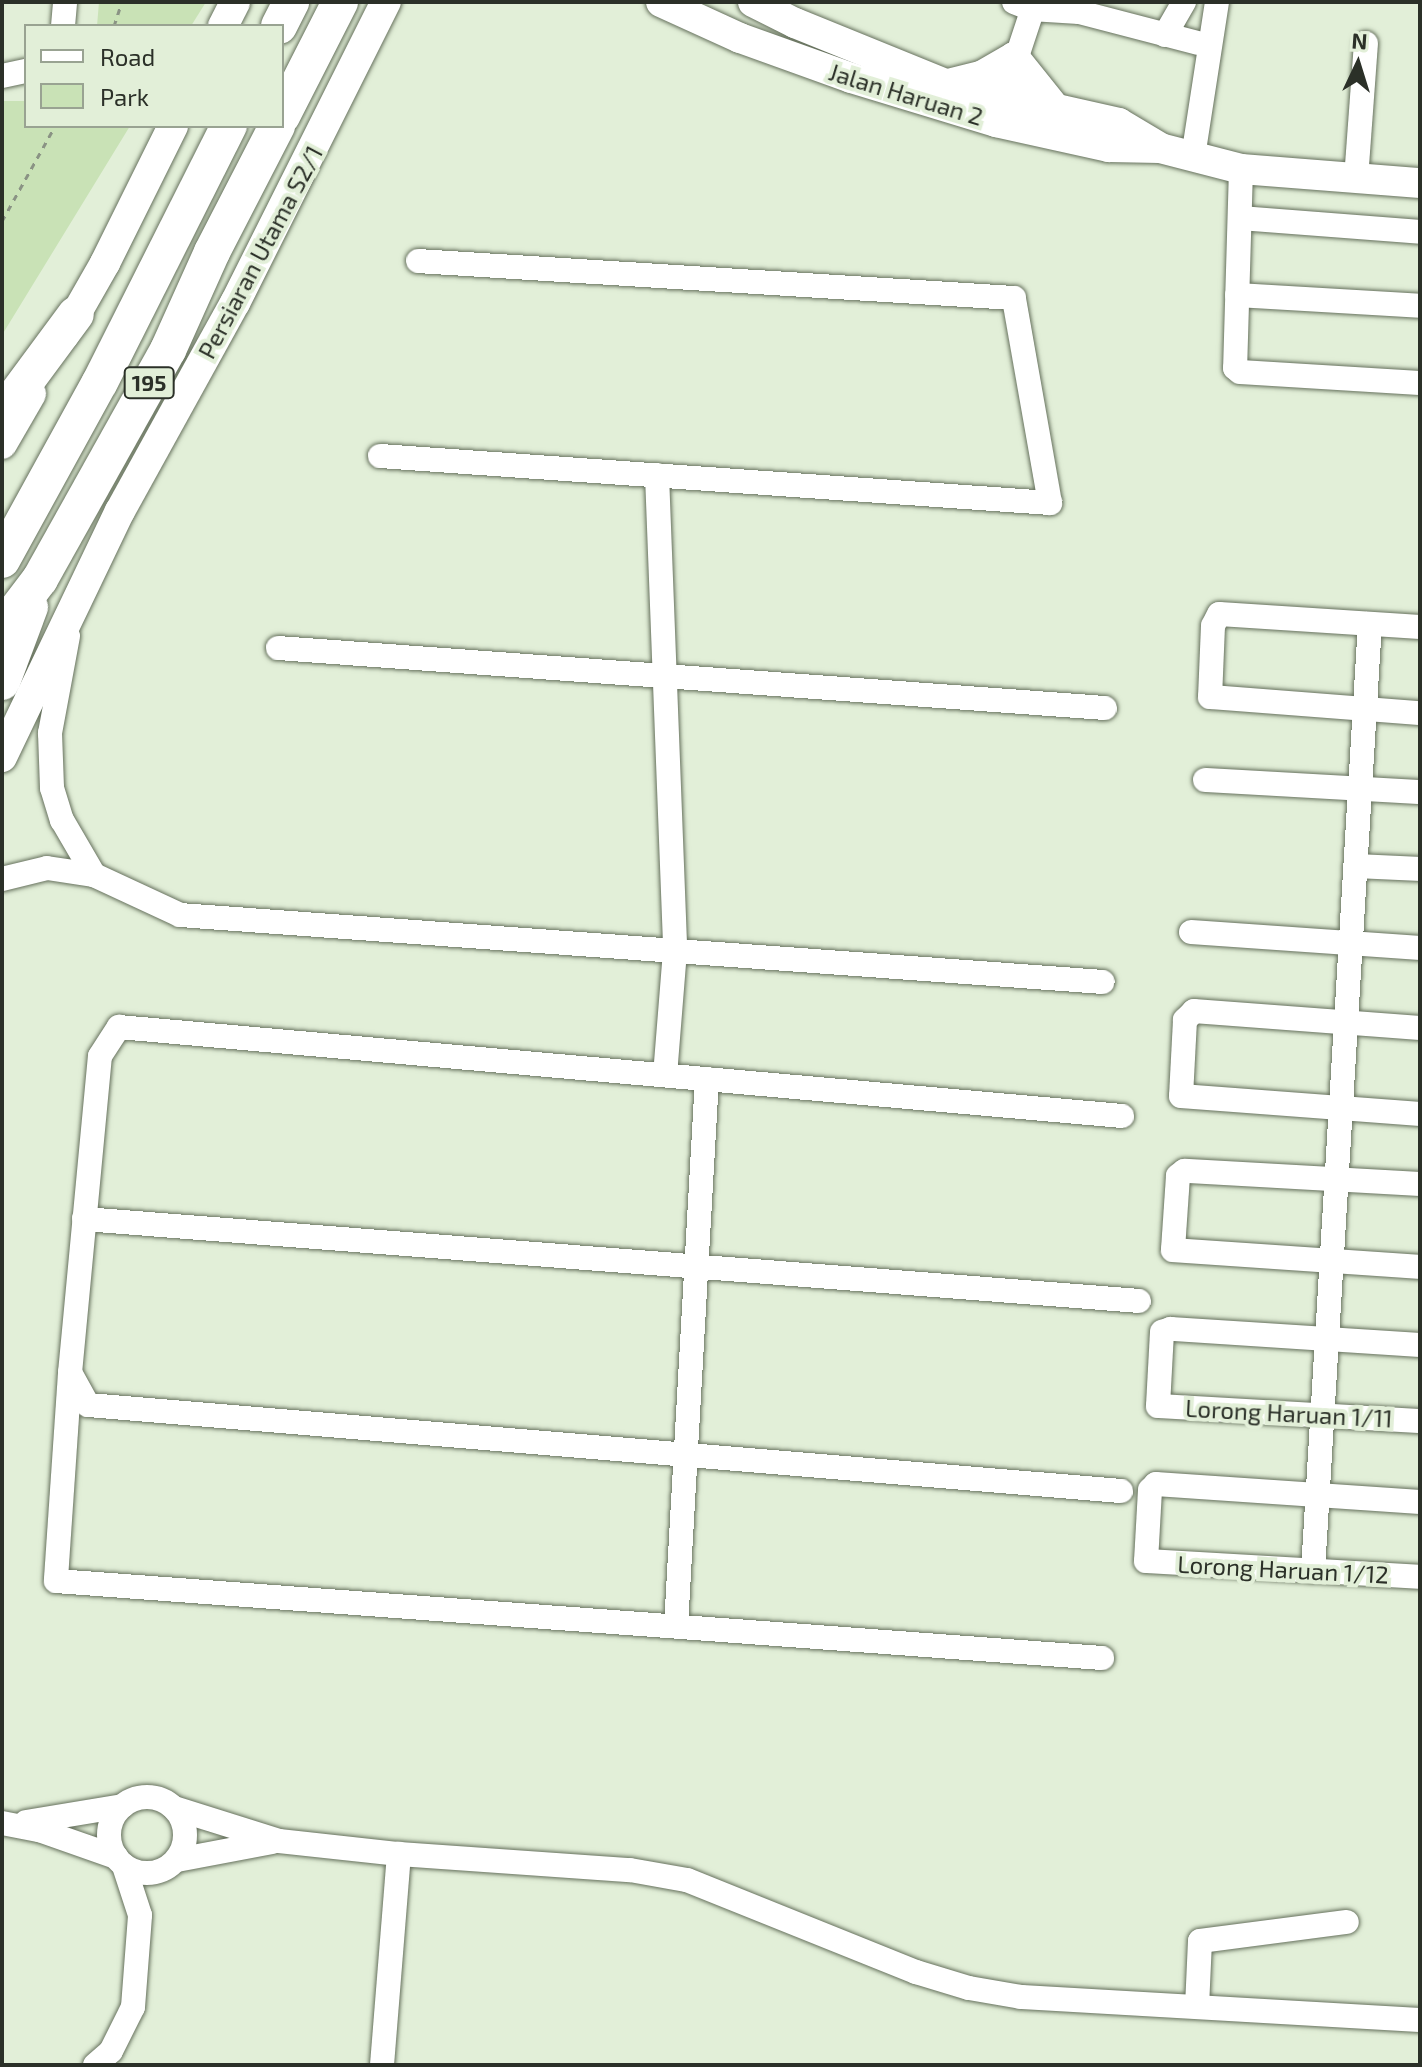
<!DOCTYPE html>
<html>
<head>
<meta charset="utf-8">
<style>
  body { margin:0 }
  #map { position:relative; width:1422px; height:2067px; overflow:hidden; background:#e2efd8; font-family:"Exo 2",sans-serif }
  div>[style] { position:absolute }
  .green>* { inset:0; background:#c9e2b6 }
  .path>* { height:3px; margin-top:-1.5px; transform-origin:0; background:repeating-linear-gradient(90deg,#8a9384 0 6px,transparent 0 12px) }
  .roads { filter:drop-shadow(0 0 2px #66715d) drop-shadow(0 0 2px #66715d) }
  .minor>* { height:24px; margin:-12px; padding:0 12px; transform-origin:12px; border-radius:12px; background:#fff }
  .minor>.ring { margin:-12px; padding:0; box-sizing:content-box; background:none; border:24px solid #fff; border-radius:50% }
  .major>* { height:30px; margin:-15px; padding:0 15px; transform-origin:15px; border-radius:15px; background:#fff }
  .highway>* { height:36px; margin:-18px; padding:0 18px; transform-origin:18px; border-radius:18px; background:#fff }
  span { translate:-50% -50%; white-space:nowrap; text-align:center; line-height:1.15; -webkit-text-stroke:8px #e2efd8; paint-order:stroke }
  .shield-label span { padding:2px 6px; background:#e2efd8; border:2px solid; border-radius:6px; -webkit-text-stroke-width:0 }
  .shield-label { font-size:22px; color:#2b3028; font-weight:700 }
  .street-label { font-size:24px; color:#2b3028 }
  .frame { position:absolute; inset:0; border:4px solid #2b3028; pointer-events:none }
  .legend { position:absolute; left:24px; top:24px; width:260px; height:104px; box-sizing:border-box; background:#e2efd8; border:2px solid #99a392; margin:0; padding:10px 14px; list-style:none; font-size:24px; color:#2b3028 }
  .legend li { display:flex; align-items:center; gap:16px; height:40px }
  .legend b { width:40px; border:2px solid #99a392 }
  .north { position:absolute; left:1318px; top:24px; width:80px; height:80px; -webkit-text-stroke:6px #e2efd8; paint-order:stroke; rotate:4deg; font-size:22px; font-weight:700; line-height:32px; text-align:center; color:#2b3028 }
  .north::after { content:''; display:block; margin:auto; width:28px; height:36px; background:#2b3028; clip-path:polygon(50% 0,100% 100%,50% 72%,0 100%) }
</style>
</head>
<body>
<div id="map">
  <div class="green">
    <i style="clip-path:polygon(99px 2px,206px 2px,191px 26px,97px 26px)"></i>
    <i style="clip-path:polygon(2px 101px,26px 101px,26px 126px,130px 126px,2px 335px)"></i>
  </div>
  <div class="path">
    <i style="left:114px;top:26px;width:25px;rotate:-72deg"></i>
    <i style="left:2px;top:221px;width:109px;rotate:-60.8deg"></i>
  </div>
  <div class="roads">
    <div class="minor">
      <i style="left:1014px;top:2px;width:18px;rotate:22deg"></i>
      <i style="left:1031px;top:9px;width:48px;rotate:3.6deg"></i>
      <i style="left:1079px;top:12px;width:123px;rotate:14.6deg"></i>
      <i style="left:63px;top:26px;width:24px;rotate:-85deg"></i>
      <i style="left:1165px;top:35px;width:38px;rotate:-60deg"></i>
      <i style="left:2px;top:76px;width:25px;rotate:-12deg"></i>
      <i style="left:998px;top:114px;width:118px;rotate:-71.7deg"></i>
      <i style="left:1193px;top:157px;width:157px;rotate:-81.2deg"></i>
      <i style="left:1241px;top:169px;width:199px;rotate:91.7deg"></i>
      <i style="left:1235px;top:368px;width:6px;rotate:39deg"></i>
      <i style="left:1240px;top:372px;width:180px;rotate:3.5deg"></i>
      <i style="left:1356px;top:179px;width:136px;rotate:-85.8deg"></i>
      <i style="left:1240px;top:218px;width:181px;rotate:4.4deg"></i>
      <i style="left:1237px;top:295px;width:183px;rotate:3.4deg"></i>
      <i style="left:380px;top:456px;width:672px;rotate:4.01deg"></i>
      <i style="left:1050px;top:503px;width:208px;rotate:-100deg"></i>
      <i style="left:1014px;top:298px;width:597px;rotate:-176.45deg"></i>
      <i style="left:657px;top:475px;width:476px;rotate:87.8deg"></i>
      <i style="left:675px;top:951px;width:124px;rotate:94.6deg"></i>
      <i style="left:1420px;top:627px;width:201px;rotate:-176.3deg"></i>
      <i style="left:1219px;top:614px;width:13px;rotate:117deg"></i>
      <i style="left:1213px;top:626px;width:71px;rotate:92.4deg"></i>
      <i style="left:1210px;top:697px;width:211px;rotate:4.4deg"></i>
      <i style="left:68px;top:636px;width:99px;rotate:100.5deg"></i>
      <i style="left:50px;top:733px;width:55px;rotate:87.9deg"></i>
      <i style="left:52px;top:788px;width:34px;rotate:73deg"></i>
      <i style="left:62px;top:820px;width:64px;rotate:59.8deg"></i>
      <i style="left:278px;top:648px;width:829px;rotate:4.15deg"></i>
      <i style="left:1205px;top:780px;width:215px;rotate:3.2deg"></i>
      <i style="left:1357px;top:866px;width:63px;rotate:2.7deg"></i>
      <i style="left:2px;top:879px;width:46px;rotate:-13.7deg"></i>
      <i style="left:47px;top:868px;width:48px;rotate:8.5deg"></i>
      <i style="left:94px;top:875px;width:95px;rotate:24.9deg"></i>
      <i style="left:180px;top:915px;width:925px;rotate:4.15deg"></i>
      <i style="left:1191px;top:932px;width:230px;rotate:4deg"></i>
      <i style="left:1420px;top:1028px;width:227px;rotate:-175.7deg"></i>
      <i style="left:1194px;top:1011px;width:13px;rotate:135deg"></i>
      <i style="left:1185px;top:1020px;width:76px;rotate:93deg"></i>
      <i style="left:1181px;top:1096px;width:240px;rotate:4.3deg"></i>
      <i style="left:1420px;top:1184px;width:236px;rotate:-176.8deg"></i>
      <i style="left:1184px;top:1171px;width:8px;rotate:140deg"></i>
      <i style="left:1178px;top:1176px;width:74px;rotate:93.9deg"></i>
      <i style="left:1173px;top:1250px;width:248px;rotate:3.9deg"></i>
      <i style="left:84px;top:1219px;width:1058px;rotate:4.44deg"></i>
      <i style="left:1420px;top:1345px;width:250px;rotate:-176.3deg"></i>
      <i style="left:1171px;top:1329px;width:9px;rotate:162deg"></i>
      <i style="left:1162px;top:1332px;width:74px;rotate:93.1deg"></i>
      <i style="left:1158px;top:1406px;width:262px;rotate:3.3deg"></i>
      <i style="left:70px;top:1373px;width:208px;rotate:93.9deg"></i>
      <i style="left:56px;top:1581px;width:1049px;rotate:4.21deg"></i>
      <i style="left:1121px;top:1491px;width:1037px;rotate:-175.24deg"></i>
      <i style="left:88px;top:1405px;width:37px;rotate:-119deg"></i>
      <i style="left:70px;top:1373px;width:318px;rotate:-84.6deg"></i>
      <i style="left:100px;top:1056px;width:35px;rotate:-57deg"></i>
      <i style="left:119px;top:1027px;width:1007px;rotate:5.07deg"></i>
      <i style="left:1420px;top:1502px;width:265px;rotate:-176.1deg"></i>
      <i style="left:1156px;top:1484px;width:8px;rotate:135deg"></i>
      <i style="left:1150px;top:1490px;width:71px;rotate:93.2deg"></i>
      <i style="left:1146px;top:1561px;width:274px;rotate:3.3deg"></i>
      <i style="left:1313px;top:1571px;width:949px;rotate:-86.56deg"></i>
      <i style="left:676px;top:1626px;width:548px;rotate:-86.76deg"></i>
      <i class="ring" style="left:109px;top:1797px;width:52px;height:52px"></i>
      <i style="left:174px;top:1808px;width:110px;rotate:17.4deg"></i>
      <i style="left:279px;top:1841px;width:121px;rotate:6.2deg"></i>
      <i style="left:399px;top:1854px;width:232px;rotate:4deg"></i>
      <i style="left:630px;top:1870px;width:58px;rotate:10deg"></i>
      <i style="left:687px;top:1880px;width:247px;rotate:21.9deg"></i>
      <i style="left:916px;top:1972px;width:55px;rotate:16.8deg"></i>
      <i style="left:969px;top:1988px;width:53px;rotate:9.8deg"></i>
      <i style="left:1021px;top:1997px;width:400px;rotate:3.3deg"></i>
      <i style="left:26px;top:1822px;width:98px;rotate:-9.4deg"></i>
      <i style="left:2px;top:1823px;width:38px;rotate:11deg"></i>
      <i style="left:39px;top:1830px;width:82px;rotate:19.3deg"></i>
      <i style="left:177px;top:1860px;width:97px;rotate:-10.7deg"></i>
      <i style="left:1197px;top:2007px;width:66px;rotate:-87.4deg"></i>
      <i style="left:1200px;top:1941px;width:148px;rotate:-7.4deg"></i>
      <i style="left:95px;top:2065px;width:21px;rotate:-41deg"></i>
      <i style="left:111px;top:2051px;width:49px;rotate:-63.4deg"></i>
      <i style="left:133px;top:2007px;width:92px;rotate:-85.6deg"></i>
      <i style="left:140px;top:1915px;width:52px;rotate:-108.1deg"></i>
      <i style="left:382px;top:2065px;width:212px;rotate:-85.4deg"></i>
    </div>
    <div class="major">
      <i style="left:661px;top:2px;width:87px;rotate:24.5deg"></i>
      <i style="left:740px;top:38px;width:118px;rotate:19.8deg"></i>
      <i style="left:851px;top:78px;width:152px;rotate:16.9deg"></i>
      <i style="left:996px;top:122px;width:116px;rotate:12.5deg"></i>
      <i style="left:1109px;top:147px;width:51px;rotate:1.1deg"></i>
      <i style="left:1160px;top:148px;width:84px;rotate:14.5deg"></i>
      <i style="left:1241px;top:169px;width:180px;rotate:4.5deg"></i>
      <i style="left:753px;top:2px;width:47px;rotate:26.6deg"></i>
      <i style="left:795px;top:23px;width:162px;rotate:22.1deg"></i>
      <i style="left:945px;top:84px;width:178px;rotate:12.6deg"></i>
      <i style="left:1119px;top:123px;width:47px;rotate:31deg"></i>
      <i style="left:223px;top:26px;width:27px;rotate:-63deg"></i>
      <i style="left:952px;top:83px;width:32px;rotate:-14deg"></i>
      <i style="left:983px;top:75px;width:36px;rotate:-30deg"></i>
      <i style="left:1014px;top:57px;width:65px;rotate:51.2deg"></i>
      <i style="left:64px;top:335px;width:83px;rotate:-60.3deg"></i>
      <i style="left:105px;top:263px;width:153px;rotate:-63.6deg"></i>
      <i style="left:2px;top:444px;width:58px;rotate:-59.9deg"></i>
      <i style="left:2px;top:757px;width:273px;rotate:-64.4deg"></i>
      <i style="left:120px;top:511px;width:238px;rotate:-61.1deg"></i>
      <i style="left:235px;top:303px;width:337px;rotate:-63.4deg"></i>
    </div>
    <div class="highway">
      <i style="left:279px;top:26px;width:27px;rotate:-63deg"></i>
      <i style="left:282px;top:116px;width:128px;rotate:-63deg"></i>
      <i style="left:2px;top:414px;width:124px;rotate:-53.5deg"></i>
      <i style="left:2px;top:560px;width:203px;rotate:-61.2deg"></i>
      <i style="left:100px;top:382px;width:287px;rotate:-63.3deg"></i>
      <i style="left:2px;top:629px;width:63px;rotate:-52.8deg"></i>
      <i style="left:40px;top:579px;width:262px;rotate:-60.8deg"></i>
      <i style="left:168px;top:350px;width:107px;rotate:-65.8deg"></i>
      <i style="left:212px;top:252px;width:142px;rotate:-62.7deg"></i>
      <i style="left:2px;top:682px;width:80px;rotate:-69.5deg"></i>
    </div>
  </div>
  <div class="shield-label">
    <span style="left:149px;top:383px">195</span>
  </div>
  <div class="street-label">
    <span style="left:906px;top:94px;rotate:17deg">Jalan Haruan 2</span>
    <span style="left:260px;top:252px;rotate:-62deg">Persiaran Utama S2/1</span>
    <span style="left:1289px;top:1413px;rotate:3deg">Lorong Haruan 1/11</span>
    <span style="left:1283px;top:1569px;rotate:3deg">Lorong Haruan 1/12</span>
  </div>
  <div class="frame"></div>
  <ul class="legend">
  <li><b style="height:10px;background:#fff"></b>Road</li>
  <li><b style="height:22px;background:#c9e2b6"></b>Park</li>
  </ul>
  <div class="north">N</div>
</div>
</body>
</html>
